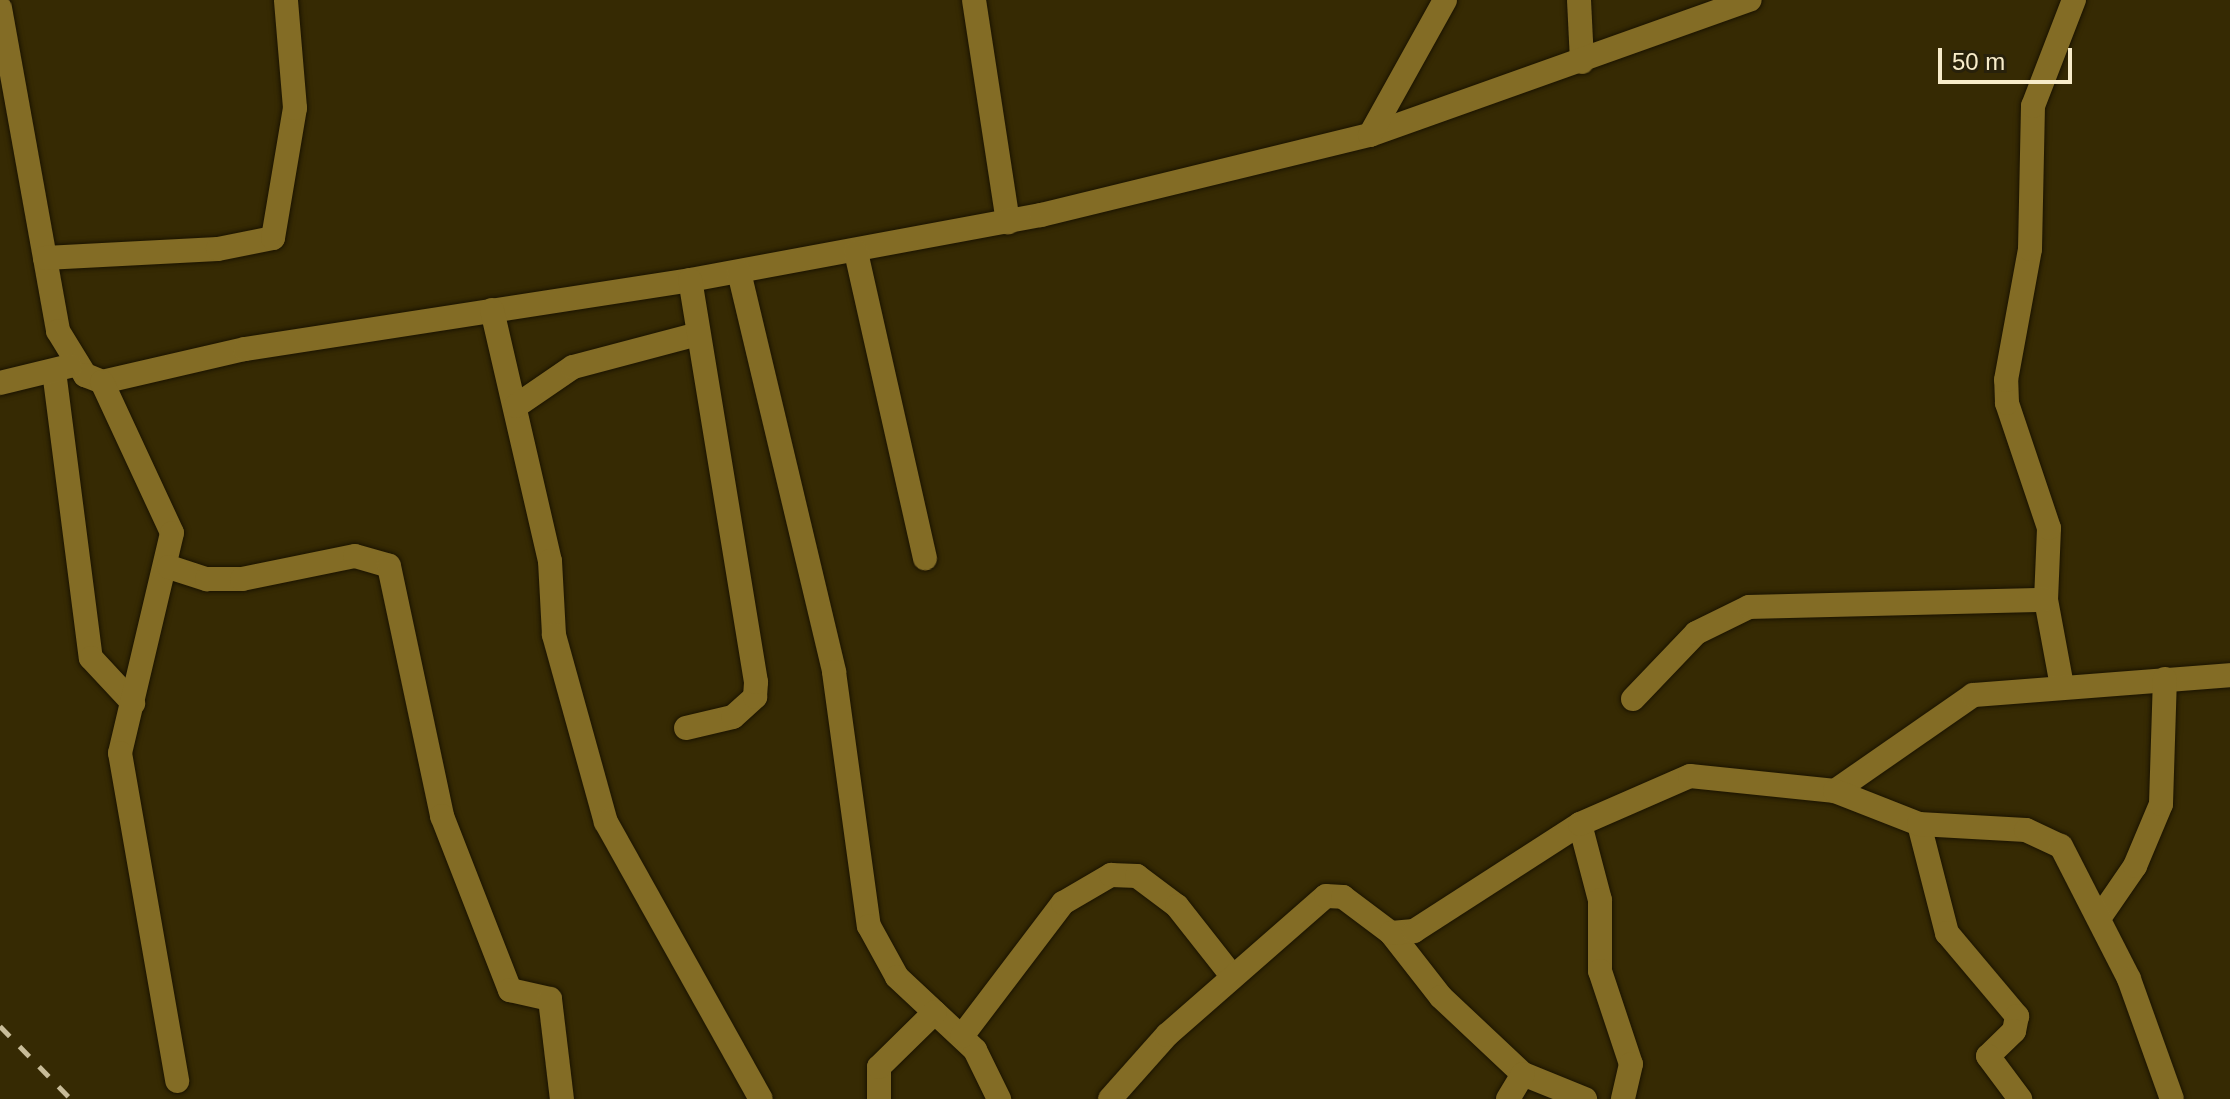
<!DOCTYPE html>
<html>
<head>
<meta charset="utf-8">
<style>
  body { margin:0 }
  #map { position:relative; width:2230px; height:1099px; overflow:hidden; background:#362a03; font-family:Helvetica,sans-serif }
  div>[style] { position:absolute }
  .roads { filter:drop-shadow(0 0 2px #1a1301) drop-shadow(0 0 2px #1a1301) }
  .minor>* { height:24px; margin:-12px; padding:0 12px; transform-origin:12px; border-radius:12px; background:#836c25 }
  .rail>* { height:5px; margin-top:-2.5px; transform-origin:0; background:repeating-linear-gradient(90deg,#c8bc99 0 14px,transparent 0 28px) }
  span { translate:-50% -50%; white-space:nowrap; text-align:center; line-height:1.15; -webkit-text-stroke:8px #28210b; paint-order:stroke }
  .scale { position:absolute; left:1938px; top:48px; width:134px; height:36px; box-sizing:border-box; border:4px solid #f8ecca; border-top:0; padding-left:10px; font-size:24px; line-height:28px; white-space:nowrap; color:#f8ecca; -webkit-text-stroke:6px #28210b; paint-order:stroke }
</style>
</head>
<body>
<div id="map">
  <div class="roads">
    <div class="minor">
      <i style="left:974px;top:0;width:225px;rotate:81.3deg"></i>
      <i style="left:1579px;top:0;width:62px;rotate:87.2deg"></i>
      <i style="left:0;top:8px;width:328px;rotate:79.8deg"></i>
      <i style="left:58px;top:331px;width:52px;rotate:58.5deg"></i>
      <i style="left:85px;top:375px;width:18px;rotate:22deg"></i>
      <i style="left:102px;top:382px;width:147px;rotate:-13deg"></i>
      <i style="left:245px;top:349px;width:450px;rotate:-8.8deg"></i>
      <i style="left:690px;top:280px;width:357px;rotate:-10.5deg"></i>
      <i style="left:1041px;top:215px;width:339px;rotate:-13.7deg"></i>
      <i style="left:1370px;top:135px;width:403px;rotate:-19.6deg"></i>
      <i style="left:1370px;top:135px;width:154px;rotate:-60.9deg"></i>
      <i style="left:856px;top:252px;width:314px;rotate:77.3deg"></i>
      <i style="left:45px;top:258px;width:173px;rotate:-3deg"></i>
      <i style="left:218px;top:249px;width:56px;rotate:-11.3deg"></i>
      <i style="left:273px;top:238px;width:132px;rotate:-80.4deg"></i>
      <i style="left:295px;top:108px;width:108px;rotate:-94.8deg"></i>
      <i style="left:739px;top:272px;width:411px;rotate:76.6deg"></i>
      <i style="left:834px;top:672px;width:256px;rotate:82.2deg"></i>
      <i style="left:869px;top:926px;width:58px;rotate:61.2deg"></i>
      <i style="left:897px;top:977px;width:107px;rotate:43.1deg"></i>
      <i style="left:975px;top:1050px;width:55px;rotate:63.9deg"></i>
      <i style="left:492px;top:310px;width:258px;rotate:77deg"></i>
      <i style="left:550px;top:561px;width:74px;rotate:86.9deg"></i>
      <i style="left:554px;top:635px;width:194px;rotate:74.5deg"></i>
      <i style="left:606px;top:822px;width:317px;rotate:60.8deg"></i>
      <i style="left:54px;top:371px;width:289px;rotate:82.7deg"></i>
      <i style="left:91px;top:658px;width:62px;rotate:47deg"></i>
      <i style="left:102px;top:382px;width:166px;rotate:65.1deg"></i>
      <i style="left:172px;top:533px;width:226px;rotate:103.3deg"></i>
      <i style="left:120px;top:753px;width:333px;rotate:80.1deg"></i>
      <i style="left:0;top:383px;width:72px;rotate:-13.7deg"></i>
      <i style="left:516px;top:406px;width:69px;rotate:-34.4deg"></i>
      <i style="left:573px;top:367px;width:129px;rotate:-14.8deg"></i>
      <i style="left:169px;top:567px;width:40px;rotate:18deg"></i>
      <i style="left:207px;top:579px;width:35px"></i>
      <i style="left:242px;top:579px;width:115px;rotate:-11.5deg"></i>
      <i style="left:355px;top:556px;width:35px;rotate:16deg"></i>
      <i style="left:389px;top:566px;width:256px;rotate:78deg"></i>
      <i style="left:442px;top:816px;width:187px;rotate:68.7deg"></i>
      <i style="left:510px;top:990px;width:41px;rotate:12.7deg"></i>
      <i style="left:550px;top:999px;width:101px;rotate:83.2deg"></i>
      <i style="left:2062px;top:686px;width:87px;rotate:-100.5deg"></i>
      <i style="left:2046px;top:600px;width:72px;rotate:-87.6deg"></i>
      <i style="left:2049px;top:528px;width:132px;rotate:-108.6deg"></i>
      <i style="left:2007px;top:403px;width:23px;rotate:-92deg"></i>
      <i style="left:2006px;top:380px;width:133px;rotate:-79.6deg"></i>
      <i style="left:2030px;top:249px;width:143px;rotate:-88.8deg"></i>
      <i style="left:2033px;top:106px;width:114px;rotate:-68.9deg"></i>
      <i style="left:1633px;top:699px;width:91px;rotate:-46.3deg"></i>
      <i style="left:1696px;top:633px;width:59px;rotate:-26.1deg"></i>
      <i style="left:1749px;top:607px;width:297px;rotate:-1.4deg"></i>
      <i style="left:686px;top:728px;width:48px;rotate:-13.2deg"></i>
      <i style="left:733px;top:717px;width:30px;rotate:-42deg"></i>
      <i style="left:755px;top:697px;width:15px;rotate:-86deg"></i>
      <i style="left:756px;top:682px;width:407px;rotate:-99.3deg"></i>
      <i style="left:1835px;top:791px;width:168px;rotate:-34.8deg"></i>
      <i style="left:1973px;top:695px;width:258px;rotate:-4.4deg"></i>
      <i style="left:1580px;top:824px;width:79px;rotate:75.3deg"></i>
      <i style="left:1600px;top:900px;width:71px;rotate:90deg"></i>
      <i style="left:1600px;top:971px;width:98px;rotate:71.6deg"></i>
      <i style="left:1631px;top:1064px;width:36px;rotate:103deg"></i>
      <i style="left:1919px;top:824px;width:113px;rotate:75.6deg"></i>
      <i style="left:1947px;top:933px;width:109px;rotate:49.9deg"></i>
      <i style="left:2017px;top:1016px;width:15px;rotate:101deg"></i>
      <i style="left:2014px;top:1031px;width:36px;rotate:136deg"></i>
      <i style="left:1988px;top:1056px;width:54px;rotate:53.3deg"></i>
      <i style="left:2100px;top:917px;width:62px;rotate:-55.5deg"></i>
      <i style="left:2135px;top:866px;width:67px;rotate:-67.2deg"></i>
      <i style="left:2161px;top:804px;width:125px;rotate:-88.2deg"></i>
      <i style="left:1391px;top:933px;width:81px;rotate:52deg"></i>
      <i style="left:1441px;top:997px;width:112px;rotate:43.2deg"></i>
      <i style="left:1523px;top:1074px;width:67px;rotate:22deg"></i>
      <i style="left:962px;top:1036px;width:167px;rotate:-52.8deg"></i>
      <i style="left:1063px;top:903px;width:56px;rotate:-30.3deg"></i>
      <i style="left:1111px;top:875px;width:26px;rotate:2deg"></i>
      <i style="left:1137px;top:876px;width:50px;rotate:36.9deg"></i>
      <i style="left:1177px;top:906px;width:89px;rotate:51.8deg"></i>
      <i style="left:879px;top:1099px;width:32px;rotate:-90deg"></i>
      <i style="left:879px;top:1067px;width:78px;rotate:-44.5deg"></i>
      <i style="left:1110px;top:1099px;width:86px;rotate:-48.3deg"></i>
      <i style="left:1167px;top:1035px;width:211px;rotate:-41.2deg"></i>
      <i style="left:1326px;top:896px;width:17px;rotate:3deg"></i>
      <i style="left:1343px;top:897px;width:60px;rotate:36.9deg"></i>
      <i style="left:1391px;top:933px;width:23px;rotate:-5deg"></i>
      <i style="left:1414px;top:931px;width:197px;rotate:-32.8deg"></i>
      <i style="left:1580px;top:824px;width:120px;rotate:-23.6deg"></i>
      <i style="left:1690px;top:776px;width:146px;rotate:5.9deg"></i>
      <i style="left:1835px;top:791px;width:90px;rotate:21.4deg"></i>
      <i style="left:1919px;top:824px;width:107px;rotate:3.2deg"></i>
      <i style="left:2026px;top:830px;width:38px;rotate:25deg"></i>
      <i style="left:2061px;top:846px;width:149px;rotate:62.9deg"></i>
      <i style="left:2129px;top:979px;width:127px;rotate:70.3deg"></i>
      <i style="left:1508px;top:1099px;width:29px;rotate:-59deg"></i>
    </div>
  </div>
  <div class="rail">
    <i style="left:0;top:1026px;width:102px;rotate:45.8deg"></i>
  </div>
  <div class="scale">50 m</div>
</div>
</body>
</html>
